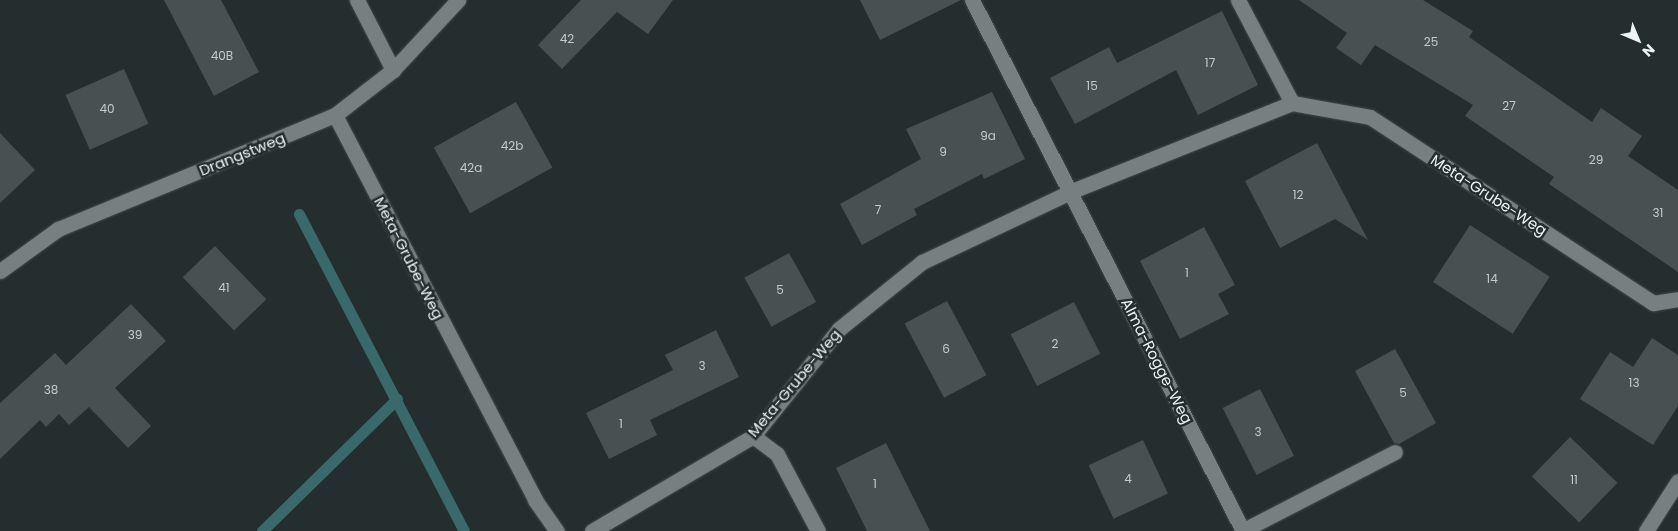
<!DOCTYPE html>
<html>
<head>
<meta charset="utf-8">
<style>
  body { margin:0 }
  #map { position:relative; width:1678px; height:531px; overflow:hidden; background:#252e2e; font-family:Poppins,sans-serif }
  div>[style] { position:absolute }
  .stream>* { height:11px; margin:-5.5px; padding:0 5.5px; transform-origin:5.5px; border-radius:5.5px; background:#3a696b }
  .building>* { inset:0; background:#485152; transform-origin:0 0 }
  .roads { filter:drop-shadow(0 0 1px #444b4b) drop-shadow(0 0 1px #444b4b) }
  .street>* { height:15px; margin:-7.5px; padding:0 7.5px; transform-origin:7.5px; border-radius:7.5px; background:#768080 }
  span { translate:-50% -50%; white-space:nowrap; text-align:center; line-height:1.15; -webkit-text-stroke:5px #252e2e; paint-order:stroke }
  .number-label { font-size:12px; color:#c4cacb }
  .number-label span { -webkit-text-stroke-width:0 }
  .street-label { font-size:15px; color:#eef3f3 }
  .north { position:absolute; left:1613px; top:15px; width:50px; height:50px; -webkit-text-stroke:4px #252e2e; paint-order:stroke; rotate:135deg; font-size:14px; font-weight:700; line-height:20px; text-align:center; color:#eef3f3 }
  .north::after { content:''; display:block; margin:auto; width:18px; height:22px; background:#eef3f3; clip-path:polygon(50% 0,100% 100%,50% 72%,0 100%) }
</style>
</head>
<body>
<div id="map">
  <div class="stream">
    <i style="left:299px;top:214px;width:357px;rotate:62.5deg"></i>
    <i style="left:262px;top:531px;width:189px;rotate:-44.4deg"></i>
  </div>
  <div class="building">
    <i style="clip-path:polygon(164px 0,221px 0,259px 72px,214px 96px)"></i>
    <i style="clip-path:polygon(581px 0,673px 0,648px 34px,617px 12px,562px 69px,538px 45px)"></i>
    <i style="clip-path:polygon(860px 0,961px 0,880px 40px)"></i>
    <i style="clip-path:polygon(1299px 0,1423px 0,1473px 31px,1469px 37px,1592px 122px,1601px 108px,1642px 136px,1628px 156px,1678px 190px,1678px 272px,1549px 184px,1554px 177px,1465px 116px,1473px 105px,1375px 45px,1361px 65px,1336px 48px,1347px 33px)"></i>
    <i style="clip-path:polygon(1222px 11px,1258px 85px,1198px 115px,1176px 70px,1075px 124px,1050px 78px,1109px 47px,1117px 63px)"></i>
    <i style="left:124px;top:69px;width:60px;height:64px;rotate:66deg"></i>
    <i style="clip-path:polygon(992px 92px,1025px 159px,984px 179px,982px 174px,914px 209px,917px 215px,862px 245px,840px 204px,921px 159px,906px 129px)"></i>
    <i style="left:516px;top:102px;width:75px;height:94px;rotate:61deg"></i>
    <i style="clip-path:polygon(0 133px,35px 170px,0 203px)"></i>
    <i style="clip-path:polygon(1317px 143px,1368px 240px,1335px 219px,1280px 248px,1245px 181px)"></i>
    <i style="left:1470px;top:225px;width:95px;height:68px;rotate:33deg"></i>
    <i style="clip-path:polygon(1204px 227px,1235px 285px,1218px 294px,1229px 314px,1180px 339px,1140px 261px)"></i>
    <i style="left:215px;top:246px;width:74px;height:45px;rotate:46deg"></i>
    <i style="left:789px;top:253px;width:56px;height:51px;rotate:61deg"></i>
    <i style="left:947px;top:301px;width:84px;height:48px;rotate:62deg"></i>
    <i style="left:1074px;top:302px;width:58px;height:71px;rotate:63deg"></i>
    <i style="clip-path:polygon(131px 304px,166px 341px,115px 388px,151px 426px,128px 448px,89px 407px,69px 425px,59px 414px,46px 427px,40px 420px,0 459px,0 403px,55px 353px,66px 365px)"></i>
    <i style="clip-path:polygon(716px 330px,739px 377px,650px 420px,657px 435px,609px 459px,586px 413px,673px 370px,665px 355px)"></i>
    <i style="clip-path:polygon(1652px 338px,1678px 355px,1678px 406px,1653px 445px,1580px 399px,1610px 352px,1633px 367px)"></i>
    <i style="clip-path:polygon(1395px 349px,1436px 423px,1399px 444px,1394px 443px,1355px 371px)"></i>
    <i style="left:1260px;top:389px;width:75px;height:42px;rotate:63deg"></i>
    <i style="left:1570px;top:437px;width:66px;height:55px;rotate:44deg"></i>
    <i style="left:1143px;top:440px;width:59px;height:60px;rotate:65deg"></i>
    <i style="clip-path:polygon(886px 443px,930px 531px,867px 531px,836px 468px)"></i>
  </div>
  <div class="roads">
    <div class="street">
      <i style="left:357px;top:0;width:79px;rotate:62.8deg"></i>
      <i style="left:972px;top:0;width:596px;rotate:62.96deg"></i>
      <i style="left:1238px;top:0;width:116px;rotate:62.3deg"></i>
      <i style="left:335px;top:115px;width:434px;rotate:62.5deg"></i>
      <i style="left:535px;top:500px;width:38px;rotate:55deg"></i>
      <i style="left:0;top:271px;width:72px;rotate:-35.9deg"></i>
      <i style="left:58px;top:229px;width:300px;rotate:-22.4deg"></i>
      <i style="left:335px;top:115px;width:73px;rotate:-37.8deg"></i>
      <i style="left:393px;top:70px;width:96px;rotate:-47.1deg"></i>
      <i style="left:753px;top:436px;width:30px;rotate:37deg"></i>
      <i style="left:777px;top:454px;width:87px;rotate:62deg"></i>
      <i style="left:592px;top:531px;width:187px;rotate:-30.5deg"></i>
      <i style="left:753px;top:436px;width:137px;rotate:-51.2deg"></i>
      <i style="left:839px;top:329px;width:107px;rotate:-38.9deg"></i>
      <i style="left:922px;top:262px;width:166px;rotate:-25.3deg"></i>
      <i style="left:1072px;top:191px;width:237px;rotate:-21.8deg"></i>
      <i style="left:1292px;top:103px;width:79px;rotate:10.2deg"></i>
      <i style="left:1370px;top:117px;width:339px;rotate:33.3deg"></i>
      <i style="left:1653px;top:303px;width:25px;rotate:-9deg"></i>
      <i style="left:1242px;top:531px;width:172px;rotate:-27.3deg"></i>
      <i style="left:1646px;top:531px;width:59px;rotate:-57.4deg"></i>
    </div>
  </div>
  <div class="number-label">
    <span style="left:567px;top:39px">42</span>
    <span style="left:1431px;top:42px">25</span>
    <span style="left:222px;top:56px">40B</span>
    <span style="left:1210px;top:63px">17</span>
    <span style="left:1092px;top:86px">15</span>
    <span style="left:1509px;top:106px">27</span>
    <span style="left:107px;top:109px">40</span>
    <span style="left:988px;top:136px">9a</span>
    <span style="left:512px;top:146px">42b</span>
    <span style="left:943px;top:152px">9</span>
    <span style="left:1596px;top:160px">29</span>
    <span style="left:471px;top:168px">42a</span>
    <span style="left:1298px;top:195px">12</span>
    <span style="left:878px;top:210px">7</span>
    <span style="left:1658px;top:213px">31</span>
    <span style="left:1187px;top:273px">1</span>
    <span style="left:1492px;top:279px">14</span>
    <span style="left:224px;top:288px">41</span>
    <span style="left:780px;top:290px">5</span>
    <span style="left:135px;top:335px">39</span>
    <span style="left:1055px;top:344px">2</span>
    <span style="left:946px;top:349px">6</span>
    <span style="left:702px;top:366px">3</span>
    <span style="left:1634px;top:383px">13</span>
    <span style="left:51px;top:390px">38</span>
    <span style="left:1403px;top:393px">5</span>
    <span style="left:621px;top:424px">1</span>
    <span style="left:1258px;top:432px">3</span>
    <span style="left:1128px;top:479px">4</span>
    <span style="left:1574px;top:480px">11</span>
    <span style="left:875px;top:484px">1</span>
  </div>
  <div class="street-label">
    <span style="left:242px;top:154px;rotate:-22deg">Drangstweg</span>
    <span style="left:1489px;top:195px;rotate:33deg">Meta-Grube-Weg</span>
    <span style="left:409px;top:258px;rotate:63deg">Meta-Grube-Weg</span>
    <span style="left:1157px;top:361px;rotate:63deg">Alma-Rogge-Weg</span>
    <span style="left:794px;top:383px;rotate:-50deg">Meta-Grube-Weg</span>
  </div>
  <div class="north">N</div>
</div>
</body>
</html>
